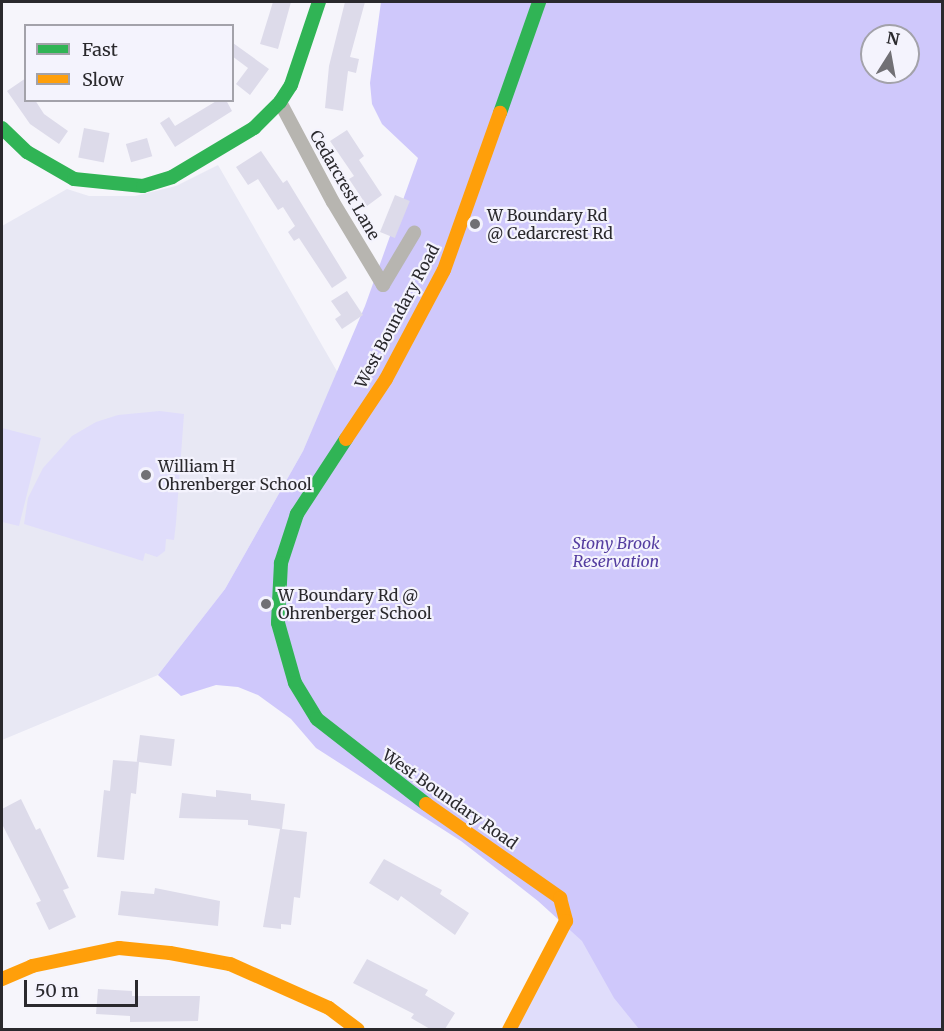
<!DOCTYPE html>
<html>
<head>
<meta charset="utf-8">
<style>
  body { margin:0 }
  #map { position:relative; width:944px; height:1031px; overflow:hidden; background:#f6f5fb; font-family:Merriweather,serif }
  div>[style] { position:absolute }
  .built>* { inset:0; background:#e8e8f4 }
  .green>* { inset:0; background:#e0ddfb }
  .forest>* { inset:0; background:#cfc8fb }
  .building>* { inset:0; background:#dddbea; transform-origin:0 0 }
  .street>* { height:14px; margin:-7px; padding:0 7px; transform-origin:7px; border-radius:7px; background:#b7b5b0 }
  .fast>* { height:14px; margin:-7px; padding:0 7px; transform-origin:7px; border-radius:7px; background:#30b455 }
  .slow>* { height:14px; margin:-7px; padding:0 7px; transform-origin:7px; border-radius:7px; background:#ff9f0a }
  .dots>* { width:16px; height:16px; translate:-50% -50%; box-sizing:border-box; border:3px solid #f4f3fd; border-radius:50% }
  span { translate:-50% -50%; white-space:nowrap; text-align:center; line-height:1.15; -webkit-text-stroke:4.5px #f4f3fd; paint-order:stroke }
  .street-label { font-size:16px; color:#2a292d }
  .poi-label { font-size:16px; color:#2a292d }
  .left { translate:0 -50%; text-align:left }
  .park-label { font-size:16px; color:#543da0; font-style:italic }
  .frame { position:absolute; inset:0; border:3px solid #2a292d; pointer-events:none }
  .legend { position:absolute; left:24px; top:24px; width:210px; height:78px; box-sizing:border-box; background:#f4f3fd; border:2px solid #a3a2aa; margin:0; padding:8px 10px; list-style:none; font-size:18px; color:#2a292d }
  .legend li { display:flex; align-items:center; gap:12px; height:30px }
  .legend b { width:30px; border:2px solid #a3a2aa }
  .north { position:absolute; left:860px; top:24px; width:60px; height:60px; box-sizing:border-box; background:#f4f3fd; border:2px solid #a3a2aa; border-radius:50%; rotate:11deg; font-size:16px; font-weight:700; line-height:24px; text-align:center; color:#2a292d }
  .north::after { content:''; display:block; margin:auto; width:21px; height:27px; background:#717075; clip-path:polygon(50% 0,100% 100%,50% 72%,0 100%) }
  .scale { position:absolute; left:24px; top:980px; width:114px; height:27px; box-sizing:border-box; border:3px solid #2a292d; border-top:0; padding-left:8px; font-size:18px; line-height:21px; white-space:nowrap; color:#2a292d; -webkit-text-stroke:4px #f4f3fd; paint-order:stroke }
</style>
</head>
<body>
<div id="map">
  <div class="built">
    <i style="clip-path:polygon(218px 165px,338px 373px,303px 451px,225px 589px,158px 675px,2px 740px,2px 226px,67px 189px,89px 196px,135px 196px,176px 186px)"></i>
  </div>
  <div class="green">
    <i style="clip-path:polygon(160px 411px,184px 414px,176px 523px,174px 540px,166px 539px,165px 551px,157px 557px,145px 553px,143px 561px,24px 524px,28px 498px,43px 468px,72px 436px,96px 422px,118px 415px)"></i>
    <i style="clip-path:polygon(2px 428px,41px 438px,19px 526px,2px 522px)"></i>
    <i style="clip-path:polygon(574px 922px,712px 1029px,512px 1030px)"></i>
  </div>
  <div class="forest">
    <i style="clip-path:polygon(evenodd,381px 2px,942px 2px,942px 1029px,639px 1029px,614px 998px,582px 941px,538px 901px,461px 841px,316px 748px,291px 719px,258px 695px,238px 687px,216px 685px,181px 696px,158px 675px,225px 589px,303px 451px,365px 306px,418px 158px,382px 124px,372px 104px,370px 83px,381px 2px,872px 36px,908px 36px,908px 72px,872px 72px,872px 36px)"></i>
  </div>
  <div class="building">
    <i style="clip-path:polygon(273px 2px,291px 2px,278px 49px,260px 44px)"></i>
    <i style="clip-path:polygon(345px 2px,365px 2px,350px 57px,359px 59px,356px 73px,348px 71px,343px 111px,325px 108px,329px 66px)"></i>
    <i style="clip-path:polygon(233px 43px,269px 69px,250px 95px,236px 84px,248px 68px,232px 56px)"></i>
    <i style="clip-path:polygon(26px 78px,26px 100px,35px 100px,44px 114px,68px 131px,59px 144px,30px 124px,7px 91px)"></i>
    <i style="clip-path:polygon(218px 100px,226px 100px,232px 111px,175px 147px,160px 123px,169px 117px,175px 126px)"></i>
    <i style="left:84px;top:128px;width:26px;height:30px;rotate:11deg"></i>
    <i style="clip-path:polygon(347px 130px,364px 156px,359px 160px,382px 195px,367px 206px,349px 179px,354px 176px,330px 141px)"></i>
    <i style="left:147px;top:138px;width:19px;height:22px;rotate:74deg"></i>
    <i style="clip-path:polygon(261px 151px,283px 183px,287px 180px,347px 278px,332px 288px,299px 238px,294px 241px,288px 232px,295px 226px,283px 207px,278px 210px,258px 179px,248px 185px,236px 167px)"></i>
    <i style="left:395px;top:195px;width:16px;height:40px;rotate:22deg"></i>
    <i style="clip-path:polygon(347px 291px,363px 315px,342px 329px,335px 319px,341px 315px,331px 301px)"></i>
    <i style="left:140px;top:735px;width:35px;height:27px;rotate:7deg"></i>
    <i style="clip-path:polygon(113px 760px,139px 762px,136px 794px,131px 793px,124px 860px,97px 857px,104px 790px,110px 791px)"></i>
    <i style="clip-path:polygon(216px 790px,251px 794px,251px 800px,285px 804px,282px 829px,307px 832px,300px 898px,294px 897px,291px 925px,281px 924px,281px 929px,263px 927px,280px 829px,248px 825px,248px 820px,179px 818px,182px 793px,216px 797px)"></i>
    <i style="clip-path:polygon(21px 799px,36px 830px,40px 828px,69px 888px,63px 890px,76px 917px,49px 930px,36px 903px,41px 901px,2px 824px,2px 809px)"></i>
    <i style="clip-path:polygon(384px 859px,442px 890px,440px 894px,469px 913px,455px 935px,401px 896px,398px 901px,369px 883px)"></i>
    <i style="clip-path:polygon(155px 888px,220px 901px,218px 926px,118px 915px,121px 891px,154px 894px)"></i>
    <i style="clip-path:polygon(367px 959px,428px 990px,425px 995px,455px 1013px,445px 1029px,430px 1029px,411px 1018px,414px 1014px,353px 983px)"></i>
    <i style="clip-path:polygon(98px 989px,132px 991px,132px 996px,200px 996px,198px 1021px,130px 1022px,130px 1016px,96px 1014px)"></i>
  </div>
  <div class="street">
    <i style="left:280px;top:102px;width:113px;rotate:62.1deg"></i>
    <i style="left:333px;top:202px;width:97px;rotate:58.9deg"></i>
    <i style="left:383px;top:285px;width:61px;rotate:-59.2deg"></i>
  </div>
  <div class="fast">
    <i style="left:500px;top:113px;width:118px;rotate:-70.6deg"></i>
    <i style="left:2px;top:128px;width:35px;rotate:44deg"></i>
    <i style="left:27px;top:152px;width:54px;rotate:29.9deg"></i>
    <i style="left:74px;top:179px;width:69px;rotate:5.8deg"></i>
    <i style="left:143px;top:186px;width:30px;rotate:-17deg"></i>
    <i style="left:172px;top:177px;width:96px;rotate:-30.9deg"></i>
    <i style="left:254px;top:128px;width:37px;rotate:-45deg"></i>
    <i style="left:280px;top:102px;width:20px;rotate:-57deg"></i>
    <i style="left:291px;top:85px;width:88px;rotate:-71.4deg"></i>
    <i style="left:346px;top:439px;width:90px;rotate:123.2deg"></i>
    <i style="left:297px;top:514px;width:52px;rotate:108.1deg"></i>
    <i style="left:281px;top:563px;width:60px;rotate:92.9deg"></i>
    <i style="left:278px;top:623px;width:62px;rotate:74.2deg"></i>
    <i style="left:295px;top:683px;width:42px;rotate:58.6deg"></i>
    <i style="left:317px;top:719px;width:138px;rotate:37.9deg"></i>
  </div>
  <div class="slow">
    <i style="left:346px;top:439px;width:72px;rotate:-56.3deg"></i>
    <i style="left:386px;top:379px;width:123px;rotate:-62deg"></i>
    <i style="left:444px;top:270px;width:167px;rotate:-70.4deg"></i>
    <i style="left:426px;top:804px;width:164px;rotate:35deg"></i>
    <i style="left:560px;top:898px;width:24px;rotate:75deg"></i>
    <i style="left:566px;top:921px;width:123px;rotate:117.6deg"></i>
    <i style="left:2px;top:979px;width:33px;rotate:-23deg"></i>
    <i style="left:32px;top:966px;width:89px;rotate:-11.7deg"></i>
    <i style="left:119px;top:948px;width:51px;rotate:5.6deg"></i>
    <i style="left:170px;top:953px;width:61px;rotate:10.4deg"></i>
    <i style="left:230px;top:964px;width:108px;rotate:24deg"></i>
    <i style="left:329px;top:1008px;width:36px;rotate:37deg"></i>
  </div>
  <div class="dots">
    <i style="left:475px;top:224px;background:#717075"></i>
    <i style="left:146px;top:475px;background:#717075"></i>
    <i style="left:266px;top:604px;background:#717075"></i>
  </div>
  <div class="street-label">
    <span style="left:345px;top:185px;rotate:60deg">Cedarcrest Lane</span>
    <span style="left:397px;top:316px;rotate:-62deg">West Boundary Road</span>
    <span style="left:450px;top:799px;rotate:35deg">West Boundary Road</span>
  </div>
  <div class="poi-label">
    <span class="left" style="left:487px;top:224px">W Boundary Rd<br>@ Cedarcrest Rd</span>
    <span class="left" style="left:158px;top:475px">William H<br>Ohrenberger School</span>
    <span class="left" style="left:278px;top:604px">W Boundary Rd @<br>Ohrenberger School</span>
  </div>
  <div class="park-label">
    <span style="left:616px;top:552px">Stony Brook<br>Reservation</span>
  </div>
  <div class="frame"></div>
  <ul class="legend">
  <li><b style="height:8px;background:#30b455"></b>Fast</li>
  <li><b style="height:8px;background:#ff9f0a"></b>Slow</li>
  </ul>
  <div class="north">N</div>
  <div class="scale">50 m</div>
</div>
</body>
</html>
